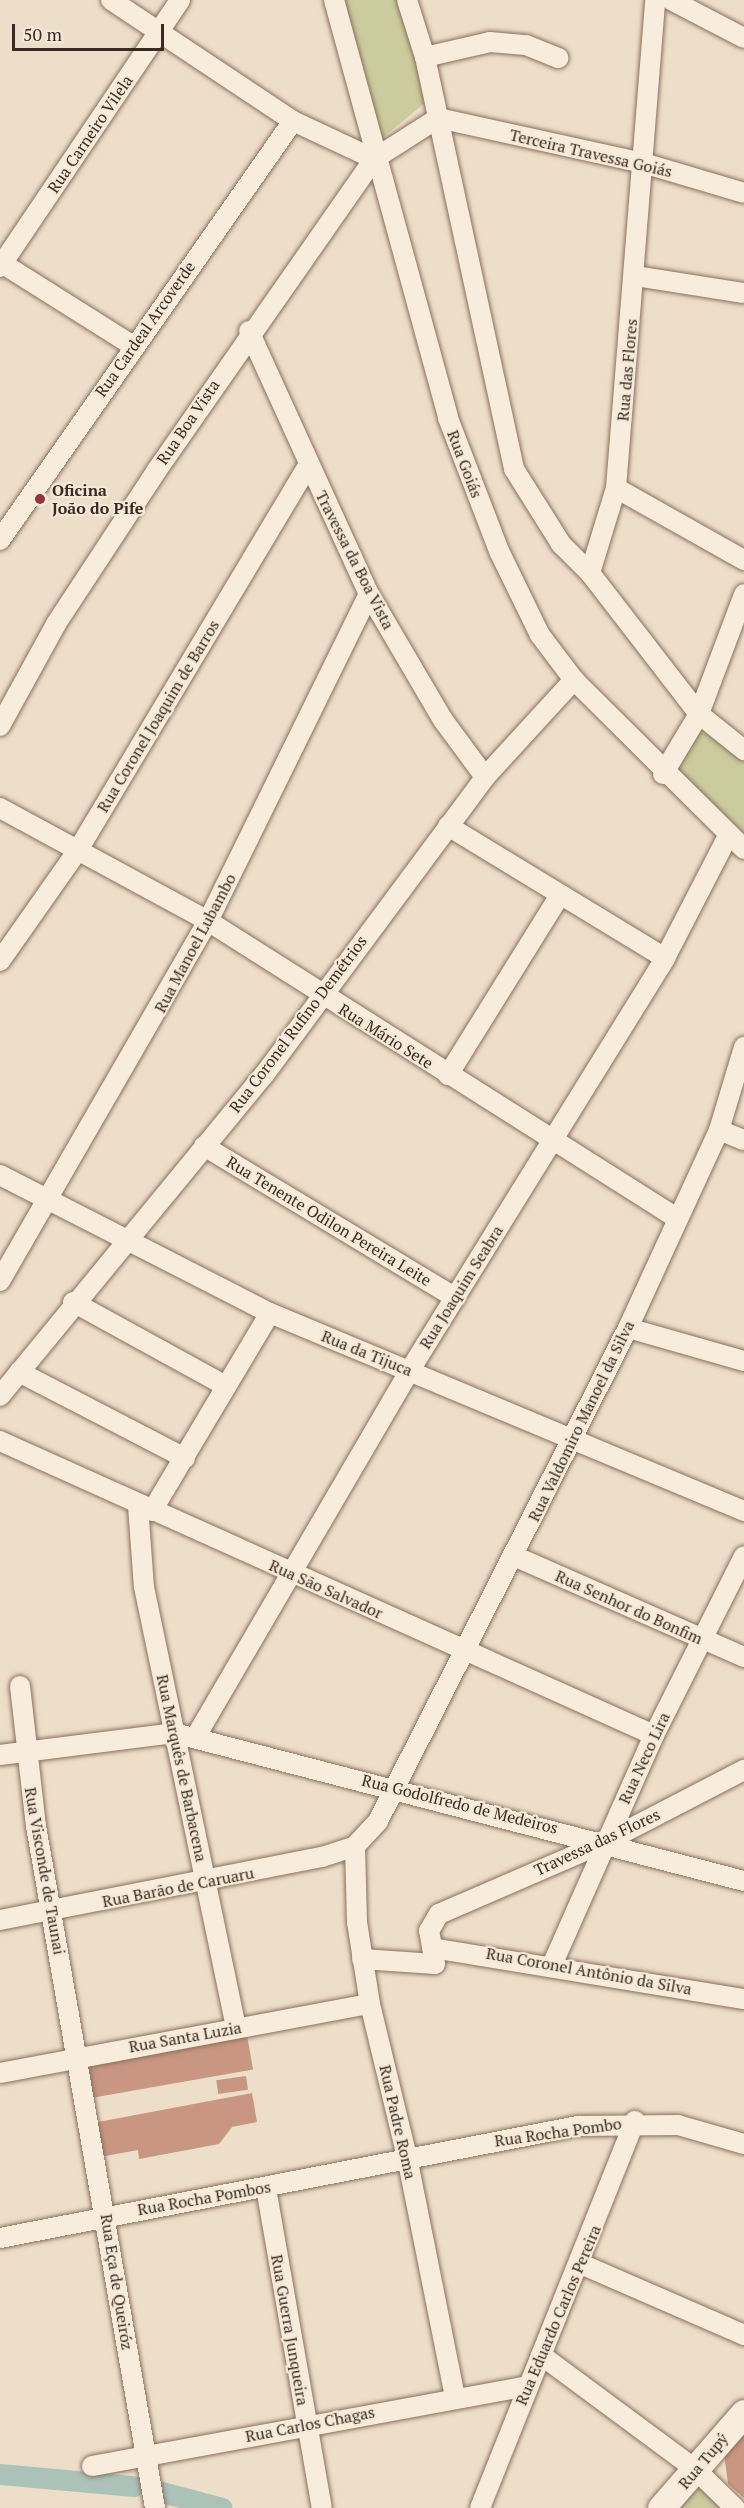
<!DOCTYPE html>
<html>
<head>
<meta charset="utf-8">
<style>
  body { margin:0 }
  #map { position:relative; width:744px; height:2508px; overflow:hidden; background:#eddec9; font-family:"PT Serif",serif }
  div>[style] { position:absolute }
  .green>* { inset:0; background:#cbcb9d }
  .canal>* { height:21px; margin:-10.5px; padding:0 10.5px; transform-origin:10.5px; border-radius:10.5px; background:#aac2b8 }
  .building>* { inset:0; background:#c99681; transform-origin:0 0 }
  .roads { filter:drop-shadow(0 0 2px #89705e) drop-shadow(0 0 2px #89705e) }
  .street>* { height:20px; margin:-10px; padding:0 10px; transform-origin:10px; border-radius:10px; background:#f8ecdd }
  .secondary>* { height:27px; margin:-13.5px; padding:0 13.5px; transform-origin:13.5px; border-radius:13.5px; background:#f8ecdd }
  .dots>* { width:16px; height:16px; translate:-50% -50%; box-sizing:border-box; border:3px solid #f5e9d9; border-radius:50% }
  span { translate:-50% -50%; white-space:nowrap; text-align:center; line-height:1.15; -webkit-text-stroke:4.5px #f5e9d9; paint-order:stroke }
  .street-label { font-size:16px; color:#3a2a21 }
  .poi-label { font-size:16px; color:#3a2a21; font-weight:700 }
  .left { translate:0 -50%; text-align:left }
  .scale { position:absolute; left:12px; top:24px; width:152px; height:27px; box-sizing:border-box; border:3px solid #3a2a21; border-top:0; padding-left:8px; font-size:18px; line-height:21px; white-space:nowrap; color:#3a2a21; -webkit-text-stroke:4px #f5e9d9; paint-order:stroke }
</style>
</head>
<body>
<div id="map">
  <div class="green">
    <i style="clip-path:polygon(344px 0,399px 0,416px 53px,426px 102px,380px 140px)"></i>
    <i style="clip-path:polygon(696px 732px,706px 733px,744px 762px,744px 833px,677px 770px)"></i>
    <i style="clip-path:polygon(703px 2484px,722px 2508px,676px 2508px)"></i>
  </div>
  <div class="canal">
    <i style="left:0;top:2474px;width:134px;rotate:5.2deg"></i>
    <i style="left:154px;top:2490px;width:70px;rotate:14.8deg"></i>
  </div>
  <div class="building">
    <i style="left:247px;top:2035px;width:35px;height:166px;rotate:80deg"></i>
    <i style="left:246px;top:2076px;width:14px;height:30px;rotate:82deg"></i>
    <i style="clip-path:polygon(252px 2093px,257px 2122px,232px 2127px,219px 2144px,139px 2159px,138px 2150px,100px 2157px,93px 2123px)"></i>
    <i style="clip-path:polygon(744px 2426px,744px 2498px,728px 2484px,724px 2453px)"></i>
  </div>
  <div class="roads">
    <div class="street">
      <i style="left:111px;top:0;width:219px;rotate:33.6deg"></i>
      <i style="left:293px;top:121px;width:89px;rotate:25.1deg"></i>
      <i style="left:334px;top:0;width:433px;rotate:74.7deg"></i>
      <i style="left:448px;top:418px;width:142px;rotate:69deg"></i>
      <i style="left:499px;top:551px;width:93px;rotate:64deg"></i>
      <i style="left:540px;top:635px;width:56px;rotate:52.9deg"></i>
      <i style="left:574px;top:680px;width:240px;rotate:44.8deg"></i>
      <i style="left:407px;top:0;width:60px;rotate:72.5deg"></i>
      <i style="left:425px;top:57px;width:422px;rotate:77.8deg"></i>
      <i style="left:514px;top:469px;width:89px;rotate:57.9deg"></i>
      <i style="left:561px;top:544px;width:41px;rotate:45deg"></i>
      <i style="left:590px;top:573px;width:178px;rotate:52.3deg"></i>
      <i style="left:699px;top:714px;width:58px;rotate:38.7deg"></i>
      <i style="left:671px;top:0;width:82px;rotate:27.5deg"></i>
      <i style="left:425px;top:57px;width:67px;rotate:-13deg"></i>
      <i style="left:490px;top:42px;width:36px;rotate:5deg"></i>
      <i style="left:526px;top:45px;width:35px;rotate:22deg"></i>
      <i style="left:0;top:262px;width:156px;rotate:32.2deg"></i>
      <i style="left:0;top:267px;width:322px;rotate:-56deg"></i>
      <i style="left:635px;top:276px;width:110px;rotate:8.9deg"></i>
      <i style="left:249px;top:331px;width:289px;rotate:65.5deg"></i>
      <i style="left:369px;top:594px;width:146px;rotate:59.6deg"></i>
      <i style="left:443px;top:720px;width:71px;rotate:53.6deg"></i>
      <i style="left:616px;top:488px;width:147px;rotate:29.4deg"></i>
      <i style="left:0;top:540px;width:511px;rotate:-55.04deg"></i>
      <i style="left:590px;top:573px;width:89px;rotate:-73deg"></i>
      <i style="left:616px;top:488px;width:490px;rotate:-85.4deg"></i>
      <i style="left:0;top:726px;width:116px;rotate:-61.2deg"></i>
      <i style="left:56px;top:624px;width:184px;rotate:-56.7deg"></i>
      <i style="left:157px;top:470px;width:379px;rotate:-55.1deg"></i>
      <i style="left:374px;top:159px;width:76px;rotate:-32.6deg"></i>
      <i style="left:438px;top:118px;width:210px;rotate:12.4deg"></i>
      <i style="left:643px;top:163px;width:105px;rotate:16.5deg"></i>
      <i style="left:663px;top:774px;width:70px;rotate:-59deg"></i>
      <i style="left:699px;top:714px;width:128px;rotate:-69.4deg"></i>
      <i style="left:0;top:808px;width:237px;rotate:28.5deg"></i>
      <i style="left:208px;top:921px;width:553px;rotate:32.37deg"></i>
      <i style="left:448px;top:826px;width:254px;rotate:31.3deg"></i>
      <i style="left:0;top:961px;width:136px;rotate:-54.9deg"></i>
      <i style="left:78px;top:850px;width:448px;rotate:-59.1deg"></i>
      <i style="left:448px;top:1075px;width:212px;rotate:-58.1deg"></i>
      <i style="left:719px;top:1130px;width:27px;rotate:22deg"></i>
      <i style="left:204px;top:1146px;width:292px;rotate:31.1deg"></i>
      <i style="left:0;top:1175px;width:303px;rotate:27.1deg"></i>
      <i style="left:270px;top:1313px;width:514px;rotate:22.67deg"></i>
      <i style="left:0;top:1281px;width:416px;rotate:-60deg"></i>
      <i style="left:208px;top:921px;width:364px;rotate:-63.8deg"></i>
      <i style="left:73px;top:1302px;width:175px;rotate:28.8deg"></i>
      <i style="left:628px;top:1328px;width:121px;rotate:15.9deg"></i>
      <i style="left:19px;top:1372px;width:187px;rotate:27.4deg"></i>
      <i style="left:0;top:1396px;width:416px;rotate:-50.6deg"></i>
      <i style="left:264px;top:1075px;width:371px;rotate:-53.4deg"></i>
      <i style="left:485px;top:777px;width:132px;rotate:-47.5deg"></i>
      <i style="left:0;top:1441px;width:717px;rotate:24.21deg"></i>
      <i style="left:138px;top:1506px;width:81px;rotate:85.8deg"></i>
      <i style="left:144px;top:1587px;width:451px;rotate:78.2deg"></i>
      <i style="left:152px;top:1511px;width:230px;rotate:-59.2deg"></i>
      <i style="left:514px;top:1556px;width:251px;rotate:23.7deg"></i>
      <i style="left:20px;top:1686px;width:141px;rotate:83.5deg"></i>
      <i style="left:36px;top:1826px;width:692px;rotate:80.1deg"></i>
      <i style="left:195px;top:1738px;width:426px;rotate:-59.7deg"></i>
      <i style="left:410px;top:1370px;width:485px;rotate:-58.2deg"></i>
      <i style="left:665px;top:958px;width:137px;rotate:-62.7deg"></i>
      <i style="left:0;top:1755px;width:175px;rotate:-7.2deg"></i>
      <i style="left:174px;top:1733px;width:589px;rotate:14.56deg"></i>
      <i style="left:355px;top:1846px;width:76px;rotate:88.5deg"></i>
      <i style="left:357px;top:1922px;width:83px;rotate:81deg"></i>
      <i style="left:370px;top:2004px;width:157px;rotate:76.4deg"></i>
      <i style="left:407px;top:2157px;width:245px;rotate:78.7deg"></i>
      <i style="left:0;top:1920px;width:328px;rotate:-11.1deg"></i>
      <i style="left:322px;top:1857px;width:35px;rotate:-18deg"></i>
      <i style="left:355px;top:1846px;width:34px;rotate:-47deg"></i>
      <i style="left:378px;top:1821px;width:553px;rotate:-63.11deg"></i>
      <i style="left:628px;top:1328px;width:218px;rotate:-65.3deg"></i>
      <i style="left:719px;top:1130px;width:87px;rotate:-73.2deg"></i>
      <i style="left:432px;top:1948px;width:316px;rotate:9.3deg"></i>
      <i style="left:362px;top:1959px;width:73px;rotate:3.9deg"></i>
      <i style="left:435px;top:1964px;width:34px;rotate:-100deg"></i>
      <i style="left:429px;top:1931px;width:20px;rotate:-60deg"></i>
      <i style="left:439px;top:1914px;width:181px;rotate:-23.4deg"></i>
      <i style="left:605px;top:1842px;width:157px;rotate:-27.4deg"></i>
      <i style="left:553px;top:1963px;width:249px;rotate:-66.1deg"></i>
      <i style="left:654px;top:1735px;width:200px;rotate:-63.3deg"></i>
      <i style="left:0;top:2073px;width:376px;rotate:-10.6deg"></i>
      <i style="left:266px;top:2188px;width:325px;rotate:80.1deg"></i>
      <i style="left:0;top:2238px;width:589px;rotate:-10.97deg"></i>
      <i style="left:578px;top:2126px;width:100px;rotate:-0.6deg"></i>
      <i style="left:678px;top:2125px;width:69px;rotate:16.1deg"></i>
      <i style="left:581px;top:2264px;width:178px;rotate:23.5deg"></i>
      <i style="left:541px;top:2355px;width:192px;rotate:36.5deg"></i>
      <i style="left:695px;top:2469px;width:56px;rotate:44.3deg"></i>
      <i style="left:92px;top:2466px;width:443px;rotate:-10.4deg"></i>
      <i style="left:480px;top:2508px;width:417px;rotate:-68.2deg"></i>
    </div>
    <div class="secondary">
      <i style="left:661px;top:2508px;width:126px;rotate:-48.9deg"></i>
    </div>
  </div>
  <div class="dots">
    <i style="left:40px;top:499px;background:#96313f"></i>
  </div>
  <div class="street-label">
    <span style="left:90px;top:134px;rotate:-56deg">Rua Carneiro Vilela</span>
    <span style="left:591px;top:153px;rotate:13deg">Terceira Travessa Goiás</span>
    <span style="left:145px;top:329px;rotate:-55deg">Rua Cardeal Arcoverde</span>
    <span style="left:627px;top:370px;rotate:-85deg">Rua das Flores</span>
    <span style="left:188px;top:422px;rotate:-56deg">Rua Boa Vista</span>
    <span style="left:465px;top:464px;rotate:69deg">Rua Goiás</span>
    <span style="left:355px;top:560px;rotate:63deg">Travessa da Boa Vista</span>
    <span style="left:158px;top:716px;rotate:-59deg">Rua Coronel Joaquim de Barros</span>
    <span style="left:195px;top:943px;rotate:-62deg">Rua Manoel Lubambo</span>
    <span style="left:298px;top:1024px;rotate:-53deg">Rua Coronel Rufino Demétrios</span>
    <span style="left:386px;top:1036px;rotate:32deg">Rua Mário Sete</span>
    <span style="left:329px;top:1221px;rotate:31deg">Rua Tenente Odilon Pereira Leite</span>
    <span style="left:461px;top:1287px;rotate:-58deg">Rua Joaquim Seabra</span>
    <span style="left:367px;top:1353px;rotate:22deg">Rua da Tijuca</span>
    <span style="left:581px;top:1421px;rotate:-64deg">Rua Valdomiro Manoel da Silva</span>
    <span style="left:326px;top:1589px;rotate:24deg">Rua São Salvador</span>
    <span style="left:629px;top:1607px;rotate:24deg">Rua Senhor do Bonfim</span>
    <span style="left:644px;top:1758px;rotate:-65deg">Rua Neco Lira</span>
    <span style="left:182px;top:1768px;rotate:78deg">Rua Marquês de Barbacena</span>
    <span style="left:460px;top:1804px;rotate:14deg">Rua Godolfredo de Medeiros</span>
    <span style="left:597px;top:1842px;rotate:-25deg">Travessa das Flores</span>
    <span style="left:45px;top:1871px;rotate:80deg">Rua Visconde de Taunai</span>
    <span style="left:178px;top:1887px;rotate:-11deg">Rua Barão de Caruaru</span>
    <span style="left:589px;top:1971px;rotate:10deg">Rua Coronel Antônio da Silva</span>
    <span style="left:185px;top:2037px;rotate:-10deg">Rua Santa Luzia</span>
    <span style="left:398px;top:2122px;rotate:77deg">Rua Padre Roma</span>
    <span style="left:558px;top:2132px;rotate:-8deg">Rua Rocha Pombo</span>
    <span style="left:204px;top:2198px;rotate:-10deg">Rua Rocha Pombos</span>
    <span style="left:117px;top:2282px;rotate:81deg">Rua Eça de Queiróz</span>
    <span style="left:558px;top:2315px;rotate:-67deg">Rua Eduardo Carlos Pereira</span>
    <span style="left:290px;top:2330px;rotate:80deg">Rua Guerra Junqueira</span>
    <span style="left:310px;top:2424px;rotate:-11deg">Rua Carlos Chagas</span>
    <span style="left:703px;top:2461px;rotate:-50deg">Rua Tupý</span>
  </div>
  <div class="poi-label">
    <span class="left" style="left:52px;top:499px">Oficina<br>João do Pife</span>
  </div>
  <div class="scale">50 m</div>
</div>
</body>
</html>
